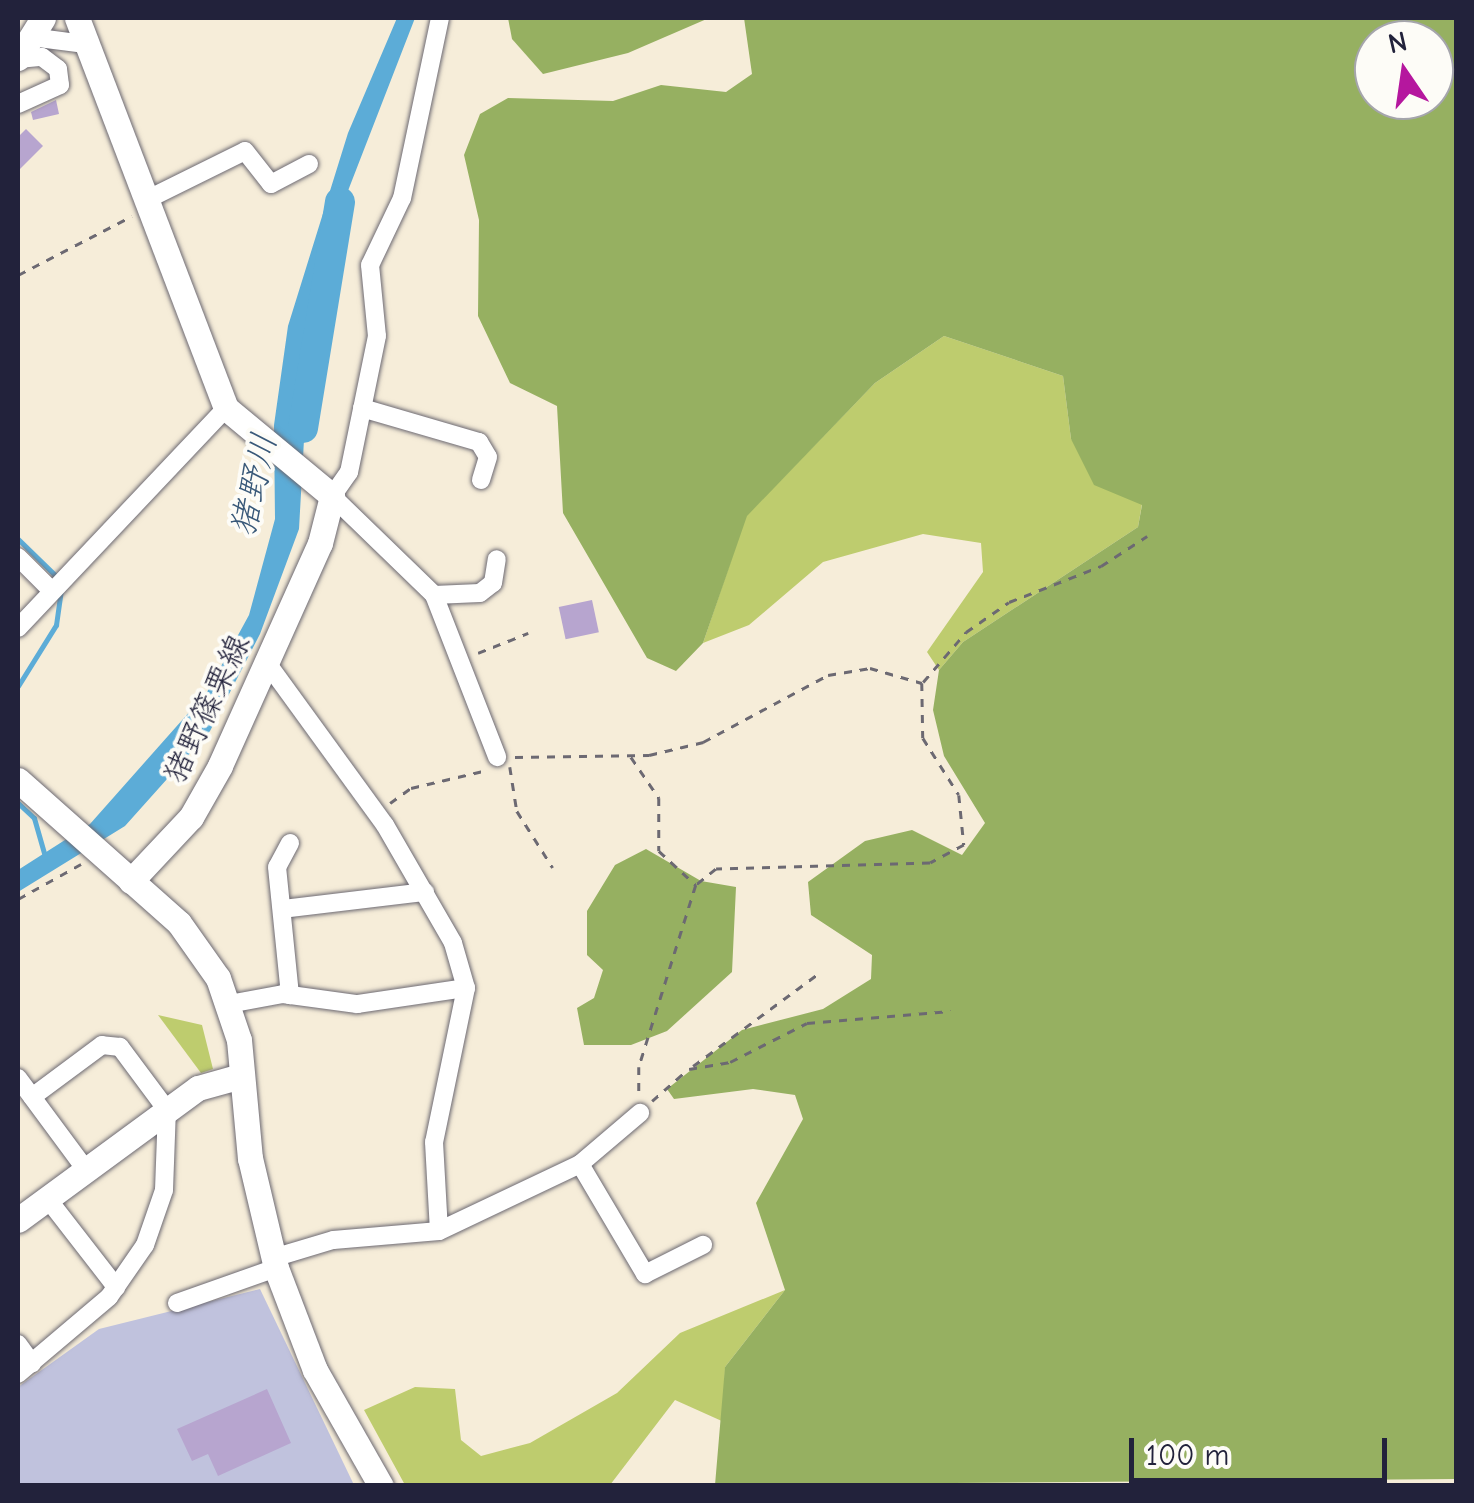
<!DOCTYPE html>
<html>
<head>
<meta charset="utf-8">
<style>
  body { margin:0 }
  #map { position:relative; width:1474px; height:1503px; overflow:hidden; background:#f6edd9; font-family:"Comic Neue","Klee One",sans-serif }
  div>[style] { position:absolute }
  .industrial>* { inset:0; background:#c0c2dd }
  .green>* { inset:0; background:#becc6e }
  .forest>* { inset:0; background:#96b061 }
  .water>* { inset:0; background:#5cacd7 }
  .stream>* { height:5px; margin:-2.5px; padding:0 2.5px; transform-origin:2.5px; border-radius:2.5px; background:#5cacd7 }
  .river>* { height:30px; margin:-15px; padding:0 15px; transform-origin:15px; border-radius:15px; background:#5cacd7 }
  .building>* { inset:0; background:#b7a5cf; transform-origin:0 0 }
  .path>* { height:2.5px; margin-top:-1.25px; transform-origin:0; background:repeating-linear-gradient(90deg,#6c6972 0 8px,transparent 0 16px) }
  .roads { filter:drop-shadow(0 0 2px #6c6972) drop-shadow(0 0 2px #6c6972) }
  .street>* { height:18px; margin:-9px; padding:0 9px; transform-origin:9px; border-radius:9px; background:#fff }
  .secondary>* { height:25px; margin:-12.5px; padding:0 12.5px; transform-origin:12.5px; border-radius:12.5px; background:#fff }
  span { translate:-50% -50%; white-space:nowrap; text-align:center; line-height:1.15; -webkit-text-stroke:8px #fdfcf7; paint-order:stroke }
  .street-label { font-size:32px; color:#22223b }
  .water-label { font-size:35px; color:#395979; font-style:italic }
  .frame { position:absolute; inset:0; border:20px solid #22223b; pointer-events:none }
  .north { position:absolute; left:1354px; top:20px; width:100px; height:100px; box-sizing:border-box; background:#fdfcf7; border:2px solid #a5a5ac; border-radius:50%; rotate:347deg; font-size:28px; font-weight:700; line-height:40px; text-align:center; color:#22223b }
  .north::after { content:''; display:block; margin:auto; width:35px; height:45px; background:#b5179e; clip-path:polygon(50% 0,100% 100%,50% 72%,0 100%) }
  .scale { position:absolute; left:1129px; top:1438px; width:258px; height:45px; box-sizing:border-box; border:5px solid #22223b; border-top:0; padding-left:12px; font-size:30px; line-height:35px; white-space:nowrap; color:#22223b; -webkit-text-stroke:8px #fdfcf7; paint-order:stroke }
</style>
</head>
<body>
<div id="map">
  <div class="industrial">
    <i style="clip-path:polygon(260px 1289px,354px 1485px,18px 1485px,18px 1387px,99px 1329px)"></i>
  </div>
  <div class="green">
    <i style="clip-path:polygon(944px 336px,1063px 376px,1071px 439px,1142px 504px,1138px 527px,963px 642px,939px 670px,927px 652px,983px 572px,981px 543px,923px 534px,823px 562px,749px 625px,703px 643px,746px 516px,875px 383px)"></i>
    <i style="clip-path:polygon(158px 1015px,202px 1025px,213px 1069px,201px 1073px)"></i>
    <i style="clip-path:polygon(785px 1290px,725px 1367px,724px 1422px,675px 1400px,610px 1485px,405px 1485px,364px 1410px,415px 1387px,455px 1389px,461px 1440px,481px 1456px,530px 1443px,617px 1393px,680px 1333px)"></i>
  </div>
  <div class="forest">
    <i style="clip-path:polygon(508px 18px,709px 18px,628px 53px,543px 74px,512px 39px)"></i>
    <i style="clip-path:polygon(evenodd,744px 18px,1456px 18px,1456px 1479px,715px 1485px,725px 1367px,785px 1290px,756px 1203px,803px 1119px,795px 1095px,753px 1089px,674px 1099px,667px 1089px,742px 1030px,823px 1009px,871px 979px,872px 955px,811px 915px,808px 882px,865px 841px,912px 830px,962px 855px,985px 823px,944px 756px,933px 710px,939px 670px,963px 642px,1138px 527px,1142px 505px,1094px 485px,1071px 439px,1063px 376px,944px 336px,875px 383px,747px 516px,703px 643px,676px 671px,647px 658px,563px 513px,557px 406px,510px 383px,478px 316px,479px 220px,464px 155px,480px 114px,508px 98px,613px 101px,661px 85px,726px 92px,752px 74px,744px 18px,1374px 40px,1434px 40px,1434px 100px,1374px 100px,1374px 40px)"></i>
    <i style="clip-path:polygon(646px 849px,701px 881px,736px 887px,732px 972px,667px 1031px,631px 1045px,584px 1045px,577px 1008px,594px 998px,603px 970px,587px 955px,587px 911px,615px 865px)"></i>
  </div>
  <div class="water">
    <i style="clip-path:polygon(397px 18px,415px 18px,332px 232px,307px 386px,299px 529px,260px 634px,210px 731px,125px 826px,18px 892px,18px 870px,90px 824px,207px 692px,249px 615px,275px 519px,274px 425px,288px 326px,348px 133px)"></i>
  </div>
  <div class="stream">
    <i style="left:18px;top:539px;width:56px;rotate:44.3deg"></i>
    <i style="left:18px;top:686px;width:72px;rotate:-58.1deg"></i>
    <i style="left:56px;top:625px;width:36px;rotate:-82deg"></i>
    <i style="left:18px;top:803px;width:22px;rotate:43deg"></i>
    <i style="left:34px;top:818px;width:40px;rotate:74deg"></i>
  </div>
  <div class="river">
    <i style="left:303px;top:428px;width:229px;rotate:-80.7deg"></i>
  </div>
  <div class="building">
    <i style="clip-path:polygon(56px 100px,59px 114px,33px 120px,31px 112px)"></i>
    <i style="clip-path:polygon(26px 129px,43px 146px,18px 171px,18px 137px)"></i>
    <i style="left:592px;top:600px;width:33px;height:34px;rotate:78deg"></i>
    <i style="clip-path:polygon(267px 1389px,291px 1443px,218px 1476px,208px 1454px,192px 1461px,177px 1429px)"></i>
  </div>
  <div class="path">
    <i style="left:18px;top:275px;width:128px;rotate:-27.4deg"></i>
    <i style="left:478px;top:653px;width:54px;rotate:-21.8deg"></i>
    <i style="left:923px;top:682px;width:66px;rotate:-49.3deg"></i>
    <i style="left:966px;top:632px;width:52px;rotate:-34.9deg"></i>
    <i style="left:1009px;top:602px;width:99px;rotate:-21.4deg"></i>
    <i style="left:1101px;top:566px;width:55px;rotate:-33.1deg"></i>
    <i style="left:515px;top:757px;width:134px;rotate:-0.9deg"></i>
    <i style="left:649px;top:755px;width:56px;rotate:-13.5deg"></i>
    <i style="left:703px;top:742px;width:142px;rotate:-28.2deg"></i>
    <i style="left:828px;top:675px;width:43px;rotate:-9.5deg"></i>
    <i style="left:870px;top:668px;width:54px;rotate:16.1deg"></i>
    <i style="left:922px;top:683px;width:55px;rotate:89deg"></i>
    <i style="left:923px;top:738px;width:67px;rotate:57.7deg"></i>
    <i style="left:959px;top:795px;width:50px;rotate:84.3deg"></i>
    <i style="left:964px;top:845px;width:38px;rotate:152deg"></i>
    <i style="left:930px;top:863px;width:214px;rotate:178.4deg"></i>
    <i style="left:716px;top:869px;width:26px;rotate:141deg"></i>
    <i style="left:696px;top:885px;width:191px;rotate:107.4deg"></i>
    <i style="left:639px;top:1067px;width:27px;rotate:90deg"></i>
    <i style="left:631px;top:757px;width:50px;rotate:55.7deg"></i>
    <i style="left:659px;top:798px;width:53px;rotate:90deg"></i>
    <i style="left:659px;top:851px;width:50px;rotate:42.6deg"></i>
    <i style="left:510px;top:767px;width:45px;rotate:81deg"></i>
    <i style="left:517px;top:811px;width:67px;rotate:57.7deg"></i>
    <i style="left:390px;top:803px;width:26px;rotate:-36deg"></i>
    <i style="left:411px;top:788px;width:74px;rotate:-13.3deg"></i>
    <i style="left:18px;top:899px;width:72px;rotate:-29.1deg"></i>
    <i style="left:693px;top:1066px;width:155px;rotate:-36.4deg"></i>
    <i style="left:689px;top:1069px;width:42px;rotate:-9.7deg"></i>
    <i style="left:730px;top:1062px;width:86px;rotate:-26.9deg"></i>
    <i style="left:807px;top:1023px;width:144px;rotate:-4.8deg"></i>
    <i style="left:652px;top:1101px;width:47px;rotate:-41.5deg"></i>
  </div>
  <div class="roads">
    <div class="street">
      <i style="left:440px;top:18px;width:184px;rotate:101.9deg"></i>
      <i style="left:402px;top:198px;width:74px;rotate:115.5deg"></i>
      <i style="left:370px;top:265px;width:71px;rotate:84.4deg"></i>
      <i style="left:377px;top:336px;width:139px;rotate:101.6deg"></i>
      <i style="left:349px;top:472px;width:29px;rotate:125deg"></i>
      <i style="left:332px;top:496px;width:142px;rotate:44.1deg"></i>
      <i style="left:434px;top:595px;width:174px;rotate:68.7deg"></i>
      <i style="left:31px;top:37px;width:53px;rotate:7.5deg"></i>
      <i style="left:18px;top:59px;width:24px;rotate:-5deg"></i>
      <i style="left:42px;top:57px;width:20px;rotate:37deg"></i>
      <i style="left:58px;top:69px;width:16px;rotate:83deg"></i>
      <i style="left:60px;top:85px;width:46px;rotate:155.7deg"></i>
      <i style="left:146px;top:200px;width:110px;rotate:-26.3deg"></i>
      <i style="left:245px;top:151px;width:42px;rotate:51.8deg"></i>
      <i style="left:271px;top:184px;width:43px;rotate:-27.8deg"></i>
      <i style="left:362px;top:408px;width:122px;rotate:16.2deg"></i>
      <i style="left:479px;top:442px;width:17px;rotate:59deg"></i>
      <i style="left:488px;top:457px;width:24px;rotate:107deg"></i>
      <i style="left:18px;top:557px;width:48px;rotate:45deg"></i>
      <i style="left:434px;top:595px;width:46px;rotate:-2.5deg"></i>
      <i style="left:480px;top:593px;width:16px;rotate:-38deg"></i>
      <i style="left:493px;top:583px;width:24px;rotate:-81deg"></i>
      <i style="left:18px;top:628px;width:303px;rotate:-46.6deg"></i>
      <i style="left:265px;top:660px;width:204px;rotate:54deg"></i>
      <i style="left:385px;top:825px;width:136px;rotate:60deg"></i>
      <i style="left:453px;top:943px;width:47px;rotate:73.9deg"></i>
      <i style="left:466px;top:988px;width:157px;rotate:101.7deg"></i>
      <i style="left:434px;top:1142px;width:89px;rotate:86.8deg"></i>
      <i style="left:439px;top:1231px;width:106px;rotate:175.1deg"></i>
      <i style="left:333px;top:1240px;width:63px;rotate:163.3deg"></i>
      <i style="left:290px;top:843px;width:27px;rotate:118deg"></i>
      <i style="left:277px;top:867px;width:129px;rotate:84.2deg"></i>
      <i style="left:282px;top:909px;width:144px;rotate:-6.8deg"></i>
      <i style="left:229px;top:1004px;width:55px;rotate:-10.5deg"></i>
      <i style="left:283px;top:994px;width:75px;rotate:7.7deg"></i>
      <i style="left:357px;top:1004px;width:110px;rotate:-8.4deg"></i>
      <i style="left:18px;top:1078px;width:114px;rotate:53.5deg"></i>
      <i style="left:580px;top:1164px;width:128px;rotate:59.4deg"></i>
      <i style="left:645px;top:1274px;width:65px;rotate:-26.6deg"></i>
      <i style="left:47px;top:1198px;width:113px;rotate:52.2deg"></i>
      <i style="left:439px;top:1231px;width:156px;rotate:-25.4deg"></i>
      <i style="left:580px;top:1164px;width:79px;rotate:-40.4deg"></i>
      <i style="left:177px;top:1303px;width:105px;rotate:-19.5deg"></i>
      <i style="left:18px;top:1344px;width:24px;rotate:54deg"></i>
      <i style="left:18px;top:1374px;width:119px;rotate:-40.2deg"></i>
      <i style="left:109px;top:1297px;width:63px;rotate:-55.3deg"></i>
      <i style="left:145px;top:1245px;width:58px;rotate:-70.9deg"></i>
      <i style="left:164px;top:1190px;width:80px;rotate:-87.9deg"></i>
      <i style="left:167px;top:1110px;width:79px;rotate:-126.7deg"></i>
      <i style="left:120px;top:1047px;width:18px;rotate:-174deg"></i>
      <i style="left:102px;top:1045px;width:87px;rotate:143.4deg"></i>
    </div>
    <div class="secondary">
      <i style="left:77px;top:18px;width:417px;rotate:69.1deg"></i>
      <i style="left:226px;top:408px;width:138px;rotate:39.7deg"></i>
      <i style="left:332px;top:496px;width:49px;rotate:104.3deg"></i>
      <i style="left:320px;top:543px;width:244px;rotate:114.2deg"></i>
      <i style="left:220px;top:766px;width:59px;rotate:119.6deg"></i>
      <i style="left:191px;top:817px;width:88px;rotate:133.2deg"></i>
      <i style="left:18px;top:58px;width:47px;rotate:-58deg"></i>
      <i style="left:18px;top:780px;width:215px;rotate:41.6deg"></i>
      <i style="left:179px;top:923px;width:67px;rotate:54.7deg"></i>
      <i style="left:218px;top:978px;width:65px;rotate:71.3deg"></i>
      <i style="left:239px;top:1040px;width:119px;rotate:84.7deg"></i>
      <i style="left:250px;top:1158px;width:113px;rotate:76.7deg"></i>
      <i style="left:276px;top:1268px;width:109px;rotate:69.1deg"></i>
      <i style="left:315px;top:1370px;width:133px;rotate:60.4deg"></i>
      <i style="left:18px;top:1220px;width:223px;rotate:-36.3deg"></i>
      <i style="left:198px;top:1088px;width:45px;rotate:-15.6deg"></i>
    </div>
  </div>
  <div class="street-label">
    <span style="left:207px;top:709px;rotate:-65deg">猪野篠栗線</span>
  </div>
  <div class="water-label">
    <span style="left:254px;top:485px;rotate:-77deg">猪野川</span>
  </div>
  <div class="frame"></div>
  <div class="north">N</div>
  <div class="scale">100 m</div>
</div>
</body>
</html>
